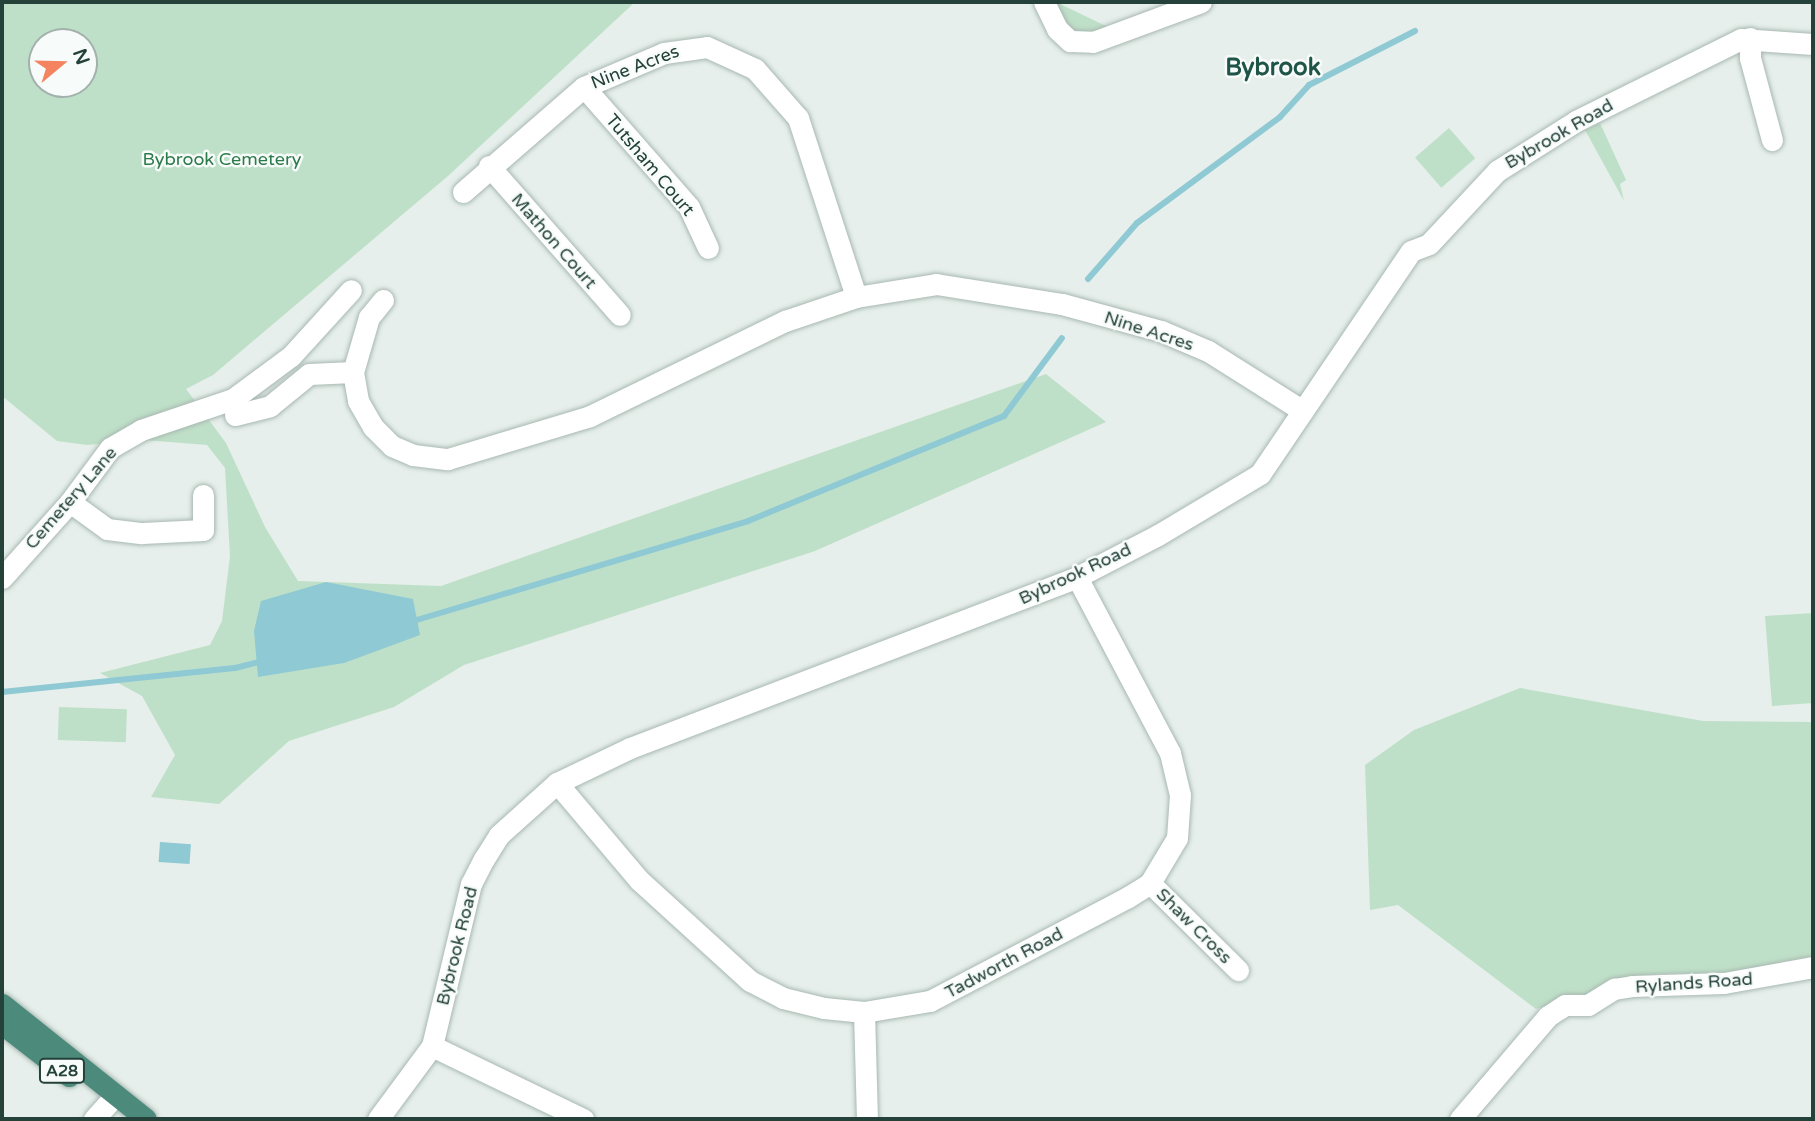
<!DOCTYPE html>
<html>
<head>
<meta charset="utf-8">
<style>
  body { margin:0 }
  #map { position:relative; width:1815px; height:1121px; overflow:hidden; background:#e6efeb; font-family:"Varela Round",sans-serif }
  div>[style] { position:absolute }
  .green>* { inset:0; background:#bfe0c8; transform-origin:0 0 }
  .water>* { inset:0; background:#8ec9d4; transform-origin:0 0 }
  .stream>* { height:6px; margin:-3px; padding:0 3px; transform-origin:3px; border-radius:3px; background:#8ec9d4 }
  .roads { filter:drop-shadow(0 0 2px #a8b8b2) drop-shadow(0 0 2px #a8b8b2) }
  .minor>* { height:21px; margin:-10.5px; padding:0 10.5px; transform-origin:10.5px; border-radius:10.5px; background:#fff }
  .tertiary>* { height:21px; margin:-10.5px; padding:0 10.5px; transform-origin:10.5px; border-radius:10.5px; background:#fff }
  .trunk>* { height:21px; margin:-10.5px; padding:0 10.5px; transform-origin:10.5px; border-radius:10.5px; background:#4c8a7c }
  span { translate:-50% -50%; white-space:nowrap; text-align:center; line-height:1.15; -webkit-text-stroke:5px #f7fbf9; paint-order:stroke }
  .shield-label span { padding:2px 5px; background:#f7fbf9; border:2px solid; border-radius:5px; -webkit-text-stroke-width:0 }
  .shield-label { font-size:16px; color:#24423a; font-weight:700 }
  .street-label { font-size:18px; color:#24423a }
  .park-label { font-size:18px; color:#2d7a4b }
  .district-label { font-size:24px; color:#1f5548; font-weight:700 }
  .frame { position:absolute; inset:0; border:4px solid #24423a; pointer-events:none }
  .north { position:absolute; left:28px; top:28px; width:70px; height:70px; box-sizing:border-box; background:#f7fbf9; border:2px solid #a3b1ad; border-radius:50%; rotate:71deg; font-size:19px; font-weight:700; line-height:28px; text-align:center; color:#24423a }
  .north::after { content:''; display:block; margin:auto; width:24px; height:32px; background:#f4845f; clip-path:polygon(50% 0,100% 100%,50% 72%,0 100%) }
</style>
</head>
<body>
<div id="map">
  <div class="green">
    <i style="clip-path:polygon(evenodd,2px 2px,635px 2px,448px 176px,213px 375px,186px 389px,226px 443px,265px 527px,298px 581px,441px 586px,1046px 374px,1106px 422px,815px 551px,464px 665px,394px 707px,289px 741px,219px 804px,151px 797px,175px 755px,142px 696px,100px 673px,210px 645px,222px 621px,230px 556px,225px 468px,207px 445px,144px 440px,87px 445px,57px 441px,2px 396px,2px 2px,42px 42px,84px 42px,84px 84px,42px 84px,42px 42px)"></i>
    <i style="clip-path:polygon(1054px 2px,1056px 2px,1108px 27px,1085px 34px,1068px 29px)"></i>
    <i style="clip-path:polygon(1600px 123px,1626px 180px,1620px 184px,1624px 201px,1585px 130px)"></i>
    <i style="left:1449px;top:128px;width:40px;height:45px;rotate:49deg"></i>
    <i style="clip-path:polygon(1813px 613px,1813px 703px,1772px 706px,1765px 616px)"></i>
    <i style="clip-path:polygon(1520px 688px,1703px 721px,1813px 722px,1813px 956px,1734px 972px,1657px 974px,1536px 1009px,1398px 905px,1370px 910px,1365px 765px,1414px 730px)"></i>
    <i style="left:59px;top:707px;width:68px;height:33px;rotate:2deg"></i>
  </div>
  <div class="water">
    <i style="clip-path:polygon(326px 582px,413px 599px,420px 635px,344px 663px,258px 677px,254px 631px,261px 601px)"></i>
    <i style="left:160px;top:842px;width:31px;height:20px;rotate:4deg"></i>
  </div>
  <div class="stream">
    <i style="left:1088px;top:279px;width:74px;rotate:-48.8deg"></i>
    <i style="left:1137px;top:223px;width:178px;rotate:-36.5deg"></i>
    <i style="left:1280px;top:117px;width:43px;rotate:-47.8deg"></i>
    <i style="left:1309px;top:85px;width:119px;rotate:-27deg"></i>
    <i style="left:410px;top:622px;width:353px;rotate:-16.6deg"></i>
    <i style="left:748px;top:521px;width:277px;rotate:-22.3deg"></i>
    <i style="left:1004px;top:416px;width:97px;rotate:-53.4deg"></i>
    <i style="left:2px;top:692px;width:234px;rotate:-5.9deg"></i>
    <i style="left:235px;top:668px;width:30px;rotate:-14deg"></i>
  </div>
  <div class="roads">
    <div class="minor">
      <i style="left:1044px;top:2px;width:30px;rotate:64deg"></i>
      <i style="left:1057px;top:29px;width:18px;rotate:43deg"></i>
      <i style="left:1070px;top:41px;width:23px;rotate:2deg"></i>
      <i style="left:1093px;top:42px;width:115px;rotate:-20.3deg"></i>
      <i style="left:1750px;top:38px;width:20px;rotate:90deg"></i>
      <i style="left:1750px;top:58px;width:85px;rotate:75deg"></i>
      <i style="left:584px;top:87px;width:159px;rotate:48.8deg"></i>
      <i style="left:689px;top:207px;width:45px;rotate:65.1deg"></i>
      <i style="left:489px;top:166px;width:198px;rotate:48.7deg"></i>
      <i style="left:463px;top:192px;width:160px;rotate:-41deg"></i>
      <i style="left:584px;top:87px;width:87px;rotate:-23deg"></i>
      <i style="left:664px;top:53px;width:43px;rotate:-7.9deg"></i>
      <i style="left:707px;top:47px;width:53px;rotate:24.6deg"></i>
      <i style="left:755px;top:69px;width:65px;rotate:48.7deg"></i>
      <i style="left:798px;top:118px;width:188px;rotate:72deg"></i>
      <i style="left:383px;top:300px;width:22px;rotate:129deg"></i>
      <i style="left:369px;top:317px;width:57px;rotate:106.2deg"></i>
      <i style="left:353px;top:372px;width:29px;rotate:80deg"></i>
      <i style="left:358px;top:401px;width:30px;rotate:60deg"></i>
      <i style="left:373px;top:427px;width:27px;rotate:45deg"></i>
      <i style="left:392px;top:446px;width:23px;rotate:23deg"></i>
      <i style="left:413px;top:455px;width:35px;rotate:7deg"></i>
      <i style="left:448px;top:459px;width:148px;rotate:-16.8deg"></i>
      <i style="left:590px;top:416px;width:217px;rotate:-26deg"></i>
      <i style="left:785px;top:321px;width:75px;rotate:-18.7deg"></i>
      <i style="left:856px;top:297px;width:81px;rotate:-9.2deg"></i>
      <i style="left:936px;top:284px;width:128px;rotate:9deg"></i>
      <i style="left:1062px;top:304px;width:103px;rotate:15.3deg"></i>
      <i style="left:1161px;top:331px;width:51px;rotate:23.1deg"></i>
      <i style="left:1208px;top:351px;width:112px;rotate:32.3deg"></i>
      <i style="left:235px;top:415px;width:36px;rotate:-14deg"></i>
      <i style="left:270px;top:406px;width:50px;rotate:-39.4deg"></i>
      <i style="left:309px;top:374px;width:44px;rotate:-2.6deg"></i>
      <i style="left:70px;top:502px;width:46px;rotate:36.1deg"></i>
      <i style="left:107px;top:529px;width:35px;rotate:7deg"></i>
      <i style="left:142px;top:533px;width:61px;rotate:-2.8deg"></i>
      <i style="left:203px;top:530px;width:35px;rotate:-90deg"></i>
      <i style="left:2px;top:578px;width:102px;rotate:-48.2deg"></i>
      <i style="left:70px;top:502px;width:67px;rotate:-53.5deg"></i>
      <i style="left:110px;top:448px;width:36px;rotate:-30deg"></i>
      <i style="left:141px;top:430px;width:97px;rotate:-18.6deg"></i>
      <i style="left:233px;top:399px;width:72px;rotate:-36.6deg"></i>
      <i style="left:291px;top:356px;width:89px;rotate:-47.7deg"></i>
      <i style="left:557px;top:783px;width:127px;rotate:49.8deg"></i>
      <i style="left:639px;top:880px;width:150px;rotate:42.3deg"></i>
      <i style="left:750px;top:981px;width:37px;rotate:27deg"></i>
      <i style="left:783px;top:998px;width:42px;rotate:13.7deg"></i>
      <i style="left:824px;top:1008px;width:40px;rotate:5.7deg"></i>
      <i style="left:864px;top:1012px;width:67px;rotate:-9.5deg"></i>
      <i style="left:930px;top:1001px;width:224px;rotate:-27.7deg"></i>
      <i style="left:1128px;top:897px;width:26px;rotate:-32deg"></i>
      <i style="left:1150px;top:883px;width:52px;rotate:-59deg"></i>
      <i style="left:1177px;top:838px;width:43px;rotate:-86deg"></i>
      <i style="left:1180px;top:795px;width:43px;rotate:-103.4deg"></i>
      <i style="left:1170px;top:753px;width:199px;rotate:-117.9deg"></i>
      <i style="left:1150px;top:883px;width:124px;rotate:44.7deg"></i>
      <i style="left:864px;top:1012px;width:107px;rotate:88.4deg"></i>
      <i style="left:432px;top:1046px;width:168px;rotate:25.8deg"></i>
      <i style="left:94px;top:1119px;width:31px;rotate:-48deg"></i>
      <i style="left:1460px;top:1119px;width:135px;rotate:-49.5deg"></i>
      <i style="left:1548px;top:1016px;width:20px;rotate:-33deg"></i>
      <i style="left:1565px;top:1005px;width:23px"></i>
      <i style="left:1588px;top:1005px;width:31px;rotate:-32deg"></i>
      <i style="left:1614px;top:989px;width:18px;rotate:-9deg"></i>
      <i style="left:1632px;top:986px;width:92px;rotate:-1.9deg"></i>
      <i style="left:1724px;top:983px;width:90px;rotate:-10.2deg"></i>
    </div>
    <div class="tertiary">
      <i style="left:378px;top:1119px;width:91px;rotate:-53.5deg"></i>
      <i style="left:432px;top:1046px;width:167px;rotate:-76.5deg"></i>
      <i style="left:471px;top:884px;width:28px;rotate:-63deg"></i>
      <i style="left:484px;top:859px;width:28px;rotate:-58deg"></i>
      <i style="left:499px;top:835px;width:78px;rotate:-41.9deg"></i>
      <i style="left:557px;top:783px;width:81px;rotate:-25.6deg"></i>
      <i style="left:630px;top:748px;width:479px;rotate:-20.9deg"></i>
      <i style="left:1077px;top:577px;width:91px;rotate:-27.4deg"></i>
      <i style="left:1158px;top:535px;width:119px;rotate:-30.9deg"></i>
      <i style="left:1260px;top:474px;width:269px;rotate:-55.9deg"></i>
      <i style="left:1411px;top:251px;width:19px;rotate:-21deg"></i>
      <i style="left:1429px;top:244px;width:100px;rotate:-47deg"></i>
      <i style="left:1497px;top:171px;width:93px;rotate:-32.3deg"></i>
      <i style="left:1576px;top:121px;width:184px;rotate:-26.4deg"></i>
      <i style="left:1741px;top:39px;width:72px;rotate:4deg"></i>
    </div>
    <div class="trunk">
      <i style="left:2px;top:1004px;width:184px;rotate:38.6deg"></i>
      <i style="left:2px;top:1024px;width:85px;rotate:37.8deg"></i>
    </div>
  </div>
  <div class="shield-label">
    <span style="left:62px;top:1071px">A28</span>
  </div>
  <div class="street-label">
    <span style="left:635px;top:67px;rotate:-21deg">Nine Acres</span>
    <span style="left:1559px;top:134px;rotate:-30deg">Bybrook Road</span>
    <span style="left:650px;top:165px;rotate:50deg">Tutsham Court</span>
    <span style="left:554px;top:241px;rotate:49deg">Mathon Court</span>
    <span style="left:1149px;top:331px;rotate:18deg">Nine Acres</span>
    <span style="left:71px;top:498px;rotate:-49deg">Cemetery Lane</span>
    <span style="left:1075px;top:574px;rotate:-25deg">Bybrook Road</span>
    <span style="left:1194px;top:926px;rotate:45deg">Shaw Cross</span>
    <span style="left:457px;top:946px;rotate:-76deg">Bybrook Road</span>
    <span style="left:1004px;top:963px;rotate:-28deg">Tadworth Road</span>
    <span style="left:1694px;top:983px;rotate:-4deg">Rylands Road</span>
  </div>
  <div class="park-label">
    <span style="left:222px;top:159px">Bybrook Cemetery</span>
  </div>
  <div class="district-label">
    <span style="left:1273px;top:68px">Bybrook</span>
  </div>
  <div class="frame"></div>
  <div class="north">N</div>
</div>
</body>
</html>
